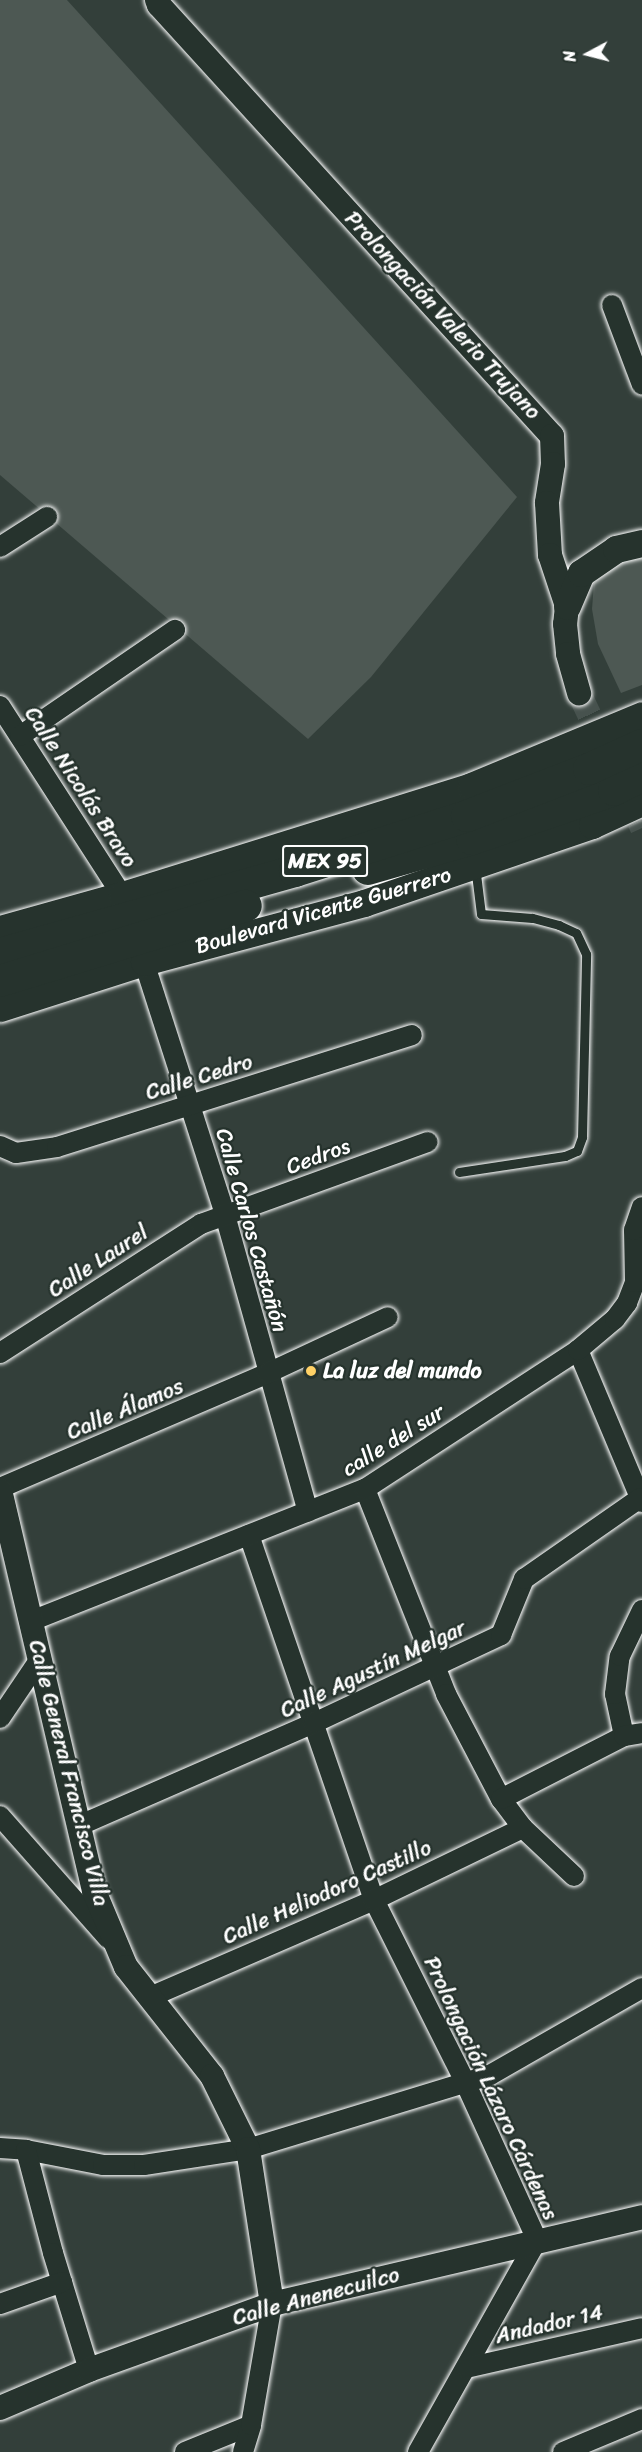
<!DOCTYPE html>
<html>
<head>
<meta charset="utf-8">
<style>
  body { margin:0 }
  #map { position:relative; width:642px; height:2452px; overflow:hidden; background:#333f3a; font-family:Sriracha,sans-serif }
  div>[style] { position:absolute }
  .green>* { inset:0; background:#4d5853 }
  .tertiary-tunnel>* { height:24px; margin-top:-12px; transform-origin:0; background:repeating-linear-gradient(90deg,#47524e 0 24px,transparent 0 36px) }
  .roads { filter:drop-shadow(0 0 2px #fff) drop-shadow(0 0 2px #fff) }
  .service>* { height:9px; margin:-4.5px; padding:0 4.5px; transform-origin:4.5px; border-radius:4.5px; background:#26332d }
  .minor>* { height:20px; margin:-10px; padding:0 10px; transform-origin:10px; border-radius:10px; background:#26332d }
  .tertiary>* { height:24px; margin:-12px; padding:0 12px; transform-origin:12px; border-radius:12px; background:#26332d }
  .secondary>* { height:27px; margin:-13.5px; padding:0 13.5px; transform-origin:13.5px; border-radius:13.5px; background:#26332d }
  .trunk>* { height:32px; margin:-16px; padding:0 16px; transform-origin:16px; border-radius:16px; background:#26332d }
  .dots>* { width:16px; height:16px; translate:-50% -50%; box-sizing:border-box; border:3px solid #26332d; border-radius:50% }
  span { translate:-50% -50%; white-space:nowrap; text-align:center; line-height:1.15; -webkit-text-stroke:4.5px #26332d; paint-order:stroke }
  .shield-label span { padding:2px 4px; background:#26332d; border:2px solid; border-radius:4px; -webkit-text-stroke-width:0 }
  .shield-label { font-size:21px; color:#fff; font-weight:700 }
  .street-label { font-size:22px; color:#fff }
  .poi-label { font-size:22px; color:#fff; font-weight:700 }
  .left { translate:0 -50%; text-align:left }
  .north { position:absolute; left:558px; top:24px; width:60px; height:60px; -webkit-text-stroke:4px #26332d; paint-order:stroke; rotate:263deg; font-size:16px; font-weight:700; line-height:24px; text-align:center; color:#fff }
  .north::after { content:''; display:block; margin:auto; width:21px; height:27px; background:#fff; clip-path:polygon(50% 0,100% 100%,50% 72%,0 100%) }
</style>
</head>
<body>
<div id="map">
  <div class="green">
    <i style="clip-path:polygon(0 0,67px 0,517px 497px,371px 677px,308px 739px,0 475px)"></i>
    <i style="clip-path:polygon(642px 552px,642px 685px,621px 693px,598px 644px,592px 609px,594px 583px,619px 560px)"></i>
  </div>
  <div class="tertiary-tunnel">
    <i style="left:579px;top:693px;width:63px;rotate:64.7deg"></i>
    <i style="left:624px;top:789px;width:43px;rotate:65.2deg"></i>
  </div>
  <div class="roads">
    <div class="service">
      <i style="left:459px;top:1172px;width:107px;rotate:-8.6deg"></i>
      <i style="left:565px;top:1156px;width:13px;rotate:-23deg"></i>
      <i style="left:577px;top:1151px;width:15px;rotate:-70deg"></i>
      <i style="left:582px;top:1137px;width:183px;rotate:-88.7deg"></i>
      <i style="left:586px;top:954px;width:23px;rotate:-115deg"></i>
      <i style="left:576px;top:933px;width:19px;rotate:-155deg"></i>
      <i style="left:559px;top:925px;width:28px;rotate:-165deg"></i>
      <i style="left:532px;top:918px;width:51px;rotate:-175.5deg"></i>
      <i style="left:481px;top:914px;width:48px;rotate:-97.1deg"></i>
    </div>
    <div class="minor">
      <i style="left:612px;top:305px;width:85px;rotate:69.4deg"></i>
      <i style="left:0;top:547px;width:56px;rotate:-32.6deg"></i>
      <i style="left:0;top:706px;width:225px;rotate:57.2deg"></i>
      <i style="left:20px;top:736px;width:188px;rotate:-34.4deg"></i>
      <i style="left:144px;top:962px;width:266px;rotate:72.2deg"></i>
      <i style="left:225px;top:1215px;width:308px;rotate:74.4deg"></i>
      <i style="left:0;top:1146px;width:17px;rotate:24deg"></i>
      <i style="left:16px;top:1153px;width:41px;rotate:-8.3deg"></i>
      <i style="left:57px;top:1147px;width:372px;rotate:-17.5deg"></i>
      <i style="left:578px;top:1350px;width:165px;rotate:67.2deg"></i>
      <i style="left:0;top:1353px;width:239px;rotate:-32.7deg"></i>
      <i style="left:201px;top:1224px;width:241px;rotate:-19.9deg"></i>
      <i style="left:0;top:1488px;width:292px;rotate:-23.2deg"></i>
      <i style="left:268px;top:1373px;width:132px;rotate:-25deg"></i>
      <i style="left:365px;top:1489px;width:220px;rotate:68.4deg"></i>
      <i style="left:446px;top:1694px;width:119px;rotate:62.4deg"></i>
      <i style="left:501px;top:1799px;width:36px;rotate:53deg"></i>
      <i style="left:523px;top:1828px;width:70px;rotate:43.3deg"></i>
      <i style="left:249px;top:1535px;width:386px;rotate:71.1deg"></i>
      <i style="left:374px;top:1900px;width:203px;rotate:63.4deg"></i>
      <i style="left:465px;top:2082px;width:174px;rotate:65.5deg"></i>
      <i style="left:537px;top:2240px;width:243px;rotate:119.3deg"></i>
      <i style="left:31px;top:1621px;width:359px;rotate:-21.6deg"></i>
      <i style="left:365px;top:1489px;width:254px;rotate:-33.1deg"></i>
      <i style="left:578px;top:1350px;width:48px;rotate:-40deg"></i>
      <i style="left:615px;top:1319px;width:20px;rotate:-53deg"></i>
      <i style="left:627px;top:1303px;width:22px;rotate:-69deg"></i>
      <i style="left:635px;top:1282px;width:52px;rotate:-91.1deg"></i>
      <i style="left:634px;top:1230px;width:24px;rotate:-71deg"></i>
      <i style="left:0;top:1718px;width:71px;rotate:-55.9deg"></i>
      <i style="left:624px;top:1736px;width:43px;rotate:-102.1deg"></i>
      <i style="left:615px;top:1694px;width:38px;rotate:-83deg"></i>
      <i style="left:620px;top:1656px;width:51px;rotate:-64.4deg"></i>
      <i style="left:501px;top:1799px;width:138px;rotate:-27.1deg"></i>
      <i style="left:624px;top:1736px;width:18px;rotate:-9deg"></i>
      <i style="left:0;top:1816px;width:164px;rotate:48.5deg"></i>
      <i style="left:78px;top:1826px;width:257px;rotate:-23.6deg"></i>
      <i style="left:314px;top:1723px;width:207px;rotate:-25.2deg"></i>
      <i style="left:501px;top:1635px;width:61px;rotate:-67.7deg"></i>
      <i style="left:524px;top:1579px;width:141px;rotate:-34.9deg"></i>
      <i style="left:150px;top:1997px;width:244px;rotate:-23.4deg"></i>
      <i style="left:374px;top:1900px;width:165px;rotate:-25.8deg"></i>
      <i style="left:0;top:2148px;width:26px;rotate:4deg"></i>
      <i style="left:26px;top:2150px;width:78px;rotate:11deg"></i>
      <i style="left:103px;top:2165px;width:41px"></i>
      <i style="left:144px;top:2165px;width:105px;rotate:-8.7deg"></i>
      <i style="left:248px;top:2149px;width:253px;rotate:-17deg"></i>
      <i style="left:490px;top:2075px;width:175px;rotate:-29.8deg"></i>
      <i style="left:26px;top:2150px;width:106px;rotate:75.3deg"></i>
      <i style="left:53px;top:2253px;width:122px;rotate:72.9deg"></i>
      <i style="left:0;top:2304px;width:66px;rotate:-19.5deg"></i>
      <i style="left:466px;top:2368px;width:180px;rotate:-12.8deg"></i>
      <i style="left:185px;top:2452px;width:71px;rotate:-22.2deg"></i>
      <i style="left:243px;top:2452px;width:28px;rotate:-73deg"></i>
      <i style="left:251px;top:2425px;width:123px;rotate:-80.2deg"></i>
      <i style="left:563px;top:2452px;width:86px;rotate:-22.7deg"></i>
    </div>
    <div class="tertiary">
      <i style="left:157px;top:0;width:5px;rotate:68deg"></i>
      <i style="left:159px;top:5px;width:583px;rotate:47.64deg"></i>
      <i style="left:552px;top:436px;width:28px;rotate:88deg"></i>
      <i style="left:553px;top:464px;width:39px;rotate:99deg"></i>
      <i style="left:547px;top:503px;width:52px;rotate:86.7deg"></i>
      <i style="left:550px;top:555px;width:54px;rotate:71.6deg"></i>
      <i style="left:567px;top:606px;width:18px;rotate:96deg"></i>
      <i style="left:565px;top:624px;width:30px;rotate:84deg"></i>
      <i style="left:568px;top:654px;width:41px;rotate:74.2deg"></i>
      <i style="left:0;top:1490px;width:412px;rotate:76.8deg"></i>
      <i style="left:94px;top:1891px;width:82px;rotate:67.2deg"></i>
      <i style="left:126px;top:1967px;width:139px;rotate:51.7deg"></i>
      <i style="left:212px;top:2076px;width:81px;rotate:63.7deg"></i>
      <i style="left:248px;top:2149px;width:157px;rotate:81.2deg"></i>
      <i style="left:0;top:2408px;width:97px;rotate:-23.1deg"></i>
      <i style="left:89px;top:2370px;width:195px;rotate:-19.8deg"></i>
      <i style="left:272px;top:2304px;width:380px;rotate:-13.2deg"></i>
    </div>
    <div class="secondary">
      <i style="left:567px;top:606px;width:36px;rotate:-67deg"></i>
      <i style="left:581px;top:573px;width:42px;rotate:-34.4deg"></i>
      <i style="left:616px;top:549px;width:27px;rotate:-13deg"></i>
      <i style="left:0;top:929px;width:127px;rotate:-15.6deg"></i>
      <i style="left:122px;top:895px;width:366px;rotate:-17.3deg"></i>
      <i style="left:471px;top:786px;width:185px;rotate:-22.5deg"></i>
      <i style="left:0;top:1008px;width:151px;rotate:-17.7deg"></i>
      <i style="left:144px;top:962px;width:228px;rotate:-15deg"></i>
      <i style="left:364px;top:903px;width:241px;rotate:-18.9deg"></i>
      <i style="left:592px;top:825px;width:55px;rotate:-24.7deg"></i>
    </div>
    <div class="trunk">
      <i style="left:368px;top:869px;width:108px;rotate:-16.1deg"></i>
      <i style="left:472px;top:839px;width:150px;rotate:-19deg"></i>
      <i style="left:614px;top:790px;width:31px;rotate:-27deg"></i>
      <i style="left:0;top:954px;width:306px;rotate:-15.7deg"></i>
      <i style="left:295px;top:871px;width:181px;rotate:-17.7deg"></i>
      <i style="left:467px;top:816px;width:131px;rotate:-21.1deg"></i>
      <i style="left:589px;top:769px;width:58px;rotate:-24.4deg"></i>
      <i style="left:0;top:981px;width:257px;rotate:-17deg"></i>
    </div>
  </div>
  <div class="dots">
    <i style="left:311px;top:1371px;background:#ffd166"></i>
  </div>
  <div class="shield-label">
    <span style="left:325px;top:861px">MEX 95</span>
  </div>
  <div class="street-label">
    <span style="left:443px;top:315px;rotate:47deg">Prolongación Valerio Trujano</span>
    <span style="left:81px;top:787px;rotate:57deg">Calle Nicolás Bravo</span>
    <span style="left:323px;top:910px;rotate:-16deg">Boulevard Vicente Guerrero</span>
    <span style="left:199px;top:1077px;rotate:-17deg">Calle Cedro</span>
    <span style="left:318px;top:1156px;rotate:-20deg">Cedros</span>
    <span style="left:252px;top:1230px;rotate:74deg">Calle Carlos Castañón</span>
    <span style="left:98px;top:1261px;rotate:-33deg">Calle Laurel</span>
    <span style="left:125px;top:1409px;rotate:-23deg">Calle Álamos</span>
    <span style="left:393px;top:1440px;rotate:-32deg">calle del sur</span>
    <span style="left:373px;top:1669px;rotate:-25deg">Calle Agustín Melgar</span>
    <span style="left:69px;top:1773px;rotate:76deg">Calle General Francisco Villa</span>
    <span style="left:327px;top:1892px;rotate:-24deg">Calle Heliodoro Castillo</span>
    <span style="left:491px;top:2088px;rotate:65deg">Prolongación Lázaro Cárdenas</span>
    <span style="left:316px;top:2296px;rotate:-15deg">Calle Anenecuilco</span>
    <span style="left:549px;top:2324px;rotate:-13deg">Andador 14</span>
  </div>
  <div class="poi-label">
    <span class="left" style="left:323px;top:1371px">La luz del mundo</span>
  </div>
  <div class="north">N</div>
</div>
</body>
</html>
